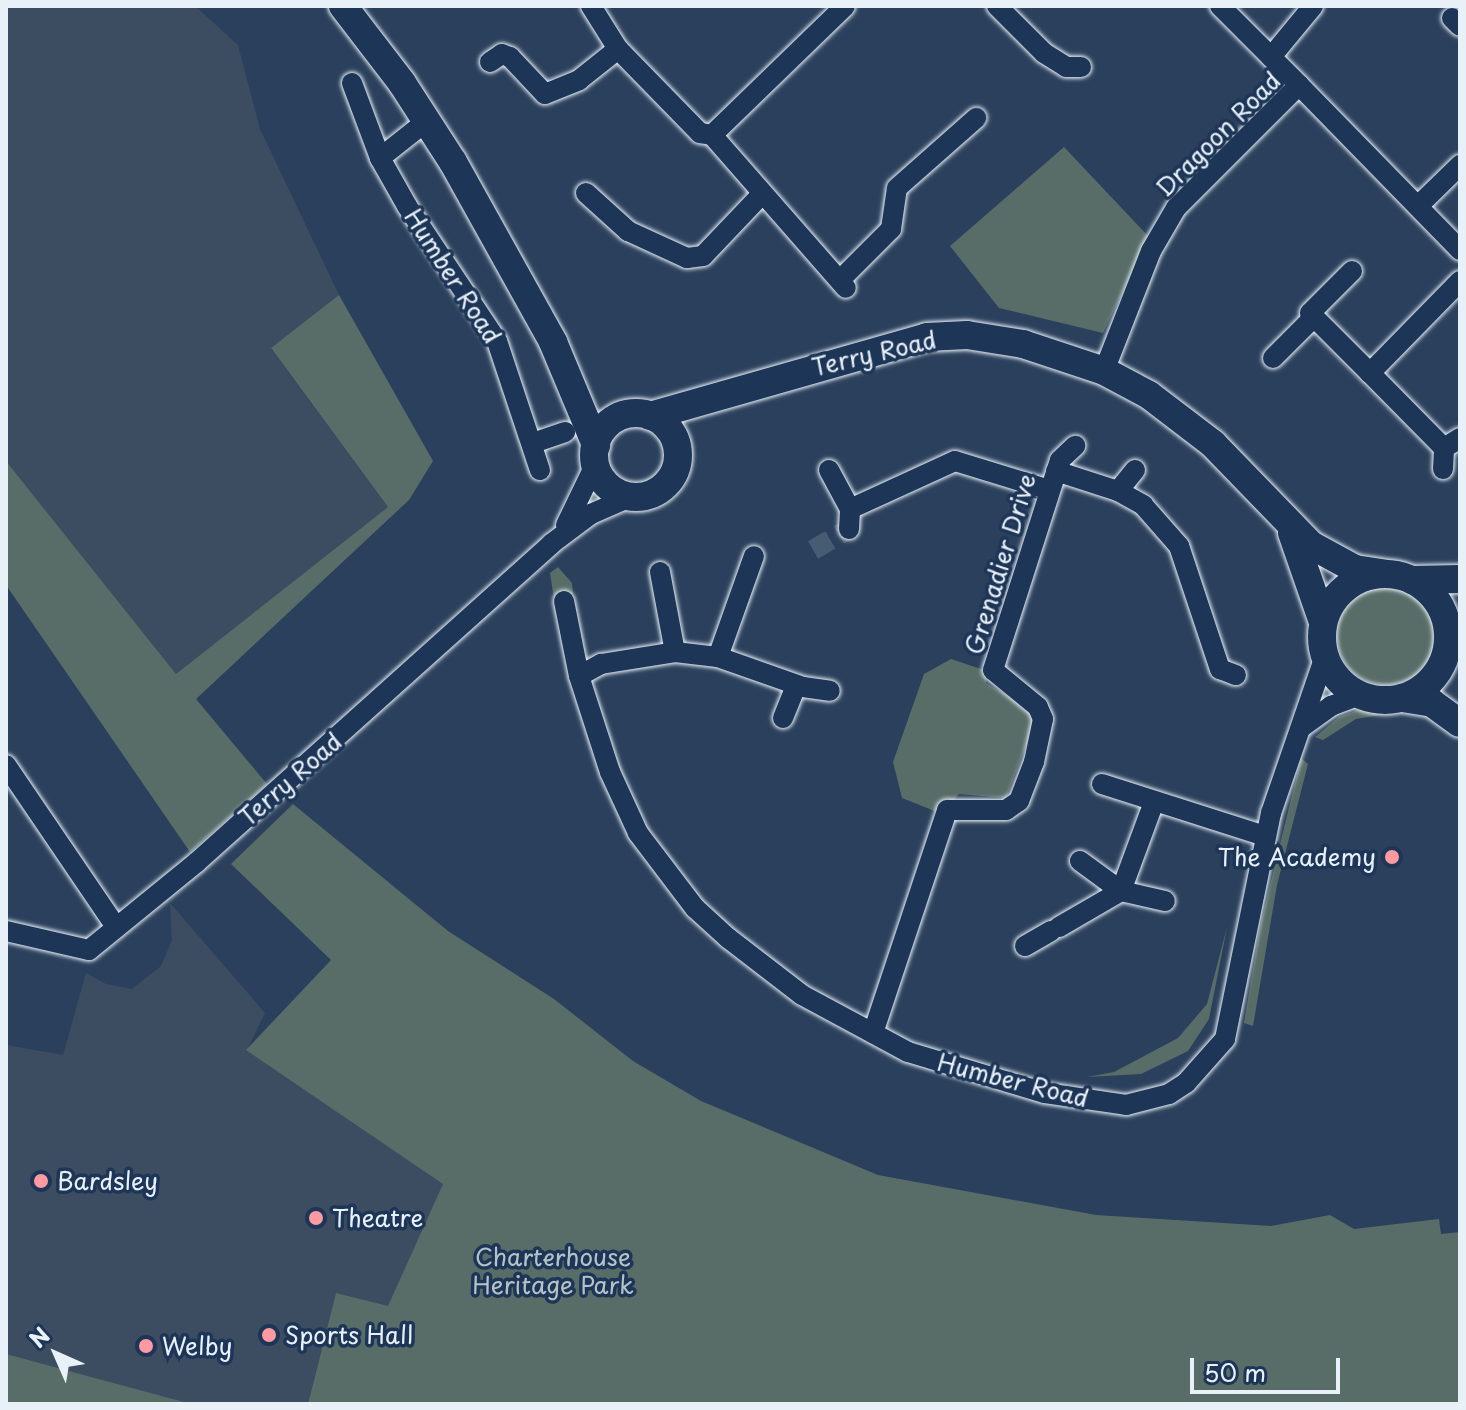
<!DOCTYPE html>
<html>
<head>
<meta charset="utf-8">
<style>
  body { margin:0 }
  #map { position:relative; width:1466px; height:1410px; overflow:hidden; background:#2b405c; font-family:"Playpen Sans",sans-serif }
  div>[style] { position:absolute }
  .built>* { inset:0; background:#3c4d62 }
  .green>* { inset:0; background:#586d68 }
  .round { border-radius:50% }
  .street-tunnel>* { height:20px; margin-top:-10px; transform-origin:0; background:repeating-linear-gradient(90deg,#475b73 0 20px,transparent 0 30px) }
  .roads { filter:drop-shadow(0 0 2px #e8f1f8) drop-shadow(0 0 2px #e8f1f8) }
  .street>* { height:20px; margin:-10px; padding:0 10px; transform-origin:10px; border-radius:10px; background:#1d3557 }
  .secondary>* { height:28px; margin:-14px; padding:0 14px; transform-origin:14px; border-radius:14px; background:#1d3557 }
  .secondary>.ring { margin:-14px; padding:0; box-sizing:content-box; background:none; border:28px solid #1d3557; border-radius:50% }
  .dots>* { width:22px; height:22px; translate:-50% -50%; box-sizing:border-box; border:4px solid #1d3557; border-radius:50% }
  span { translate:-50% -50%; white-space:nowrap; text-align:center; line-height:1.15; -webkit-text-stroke:7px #1d3557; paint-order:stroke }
  .street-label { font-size:24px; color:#e8f1f8 }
  .poi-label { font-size:24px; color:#e8f1f8 }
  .right { translate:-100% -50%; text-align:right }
  .left { translate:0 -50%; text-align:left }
  .park-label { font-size:24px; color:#b6c3c6 }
  .frame { position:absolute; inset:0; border:8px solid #e8f1f8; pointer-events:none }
  .north { position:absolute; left:16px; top:1314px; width:80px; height:80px; -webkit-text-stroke:6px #1d3557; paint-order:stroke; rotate:315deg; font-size:22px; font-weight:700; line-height:32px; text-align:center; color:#e8f1f8 }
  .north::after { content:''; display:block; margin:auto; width:28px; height:36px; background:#e8f1f8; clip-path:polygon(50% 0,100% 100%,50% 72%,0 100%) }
  .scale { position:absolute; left:1190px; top:1358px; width:150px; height:36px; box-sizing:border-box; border:4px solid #e8f1f8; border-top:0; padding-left:10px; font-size:24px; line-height:28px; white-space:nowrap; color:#e8f1f8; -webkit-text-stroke:6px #1d3557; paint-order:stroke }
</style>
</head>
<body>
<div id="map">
  <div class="built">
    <i style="clip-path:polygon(6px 6px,195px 6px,238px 45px,260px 129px,339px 295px,271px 349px,388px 507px,176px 674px,6px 461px)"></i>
    <i style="clip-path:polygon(170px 903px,265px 1013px,247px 1050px,444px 1184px,388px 1307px,336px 1293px,308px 1404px,6px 1404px,6px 1045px,63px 1055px,86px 973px,106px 984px,132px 989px,161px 966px,172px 940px)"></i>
  </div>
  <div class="green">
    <i style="clip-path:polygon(1064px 147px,1149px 237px,1103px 333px,999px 308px,950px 246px)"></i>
    <i style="clip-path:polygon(339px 295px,433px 461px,409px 500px,196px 699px,267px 784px,190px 852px,6px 585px,6px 461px,176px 674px,388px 507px,271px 348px)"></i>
    <i style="clip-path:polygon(558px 567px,572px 583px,573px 594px,554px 599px,550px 573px)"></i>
    <i class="round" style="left:1337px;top:587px;width:98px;height:98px"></i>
    <i style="clip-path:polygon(951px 659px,987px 671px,986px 683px,1028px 708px,1035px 722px,1006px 798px,959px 794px,942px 814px,902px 798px,893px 762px,924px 674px)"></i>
    <i style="clip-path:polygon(1369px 706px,1397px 706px,1397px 712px,1356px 719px,1323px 740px,1315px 737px,1339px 717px)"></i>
    <i style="clip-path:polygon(1301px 758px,1308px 764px,1277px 885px,1253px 1026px,1244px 1023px,1260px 927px)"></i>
    <i style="clip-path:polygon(293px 804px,448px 931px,554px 999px,633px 1061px,701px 1101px,878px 1175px,1096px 1215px,1271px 1226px,1330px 1215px,1354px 1229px,1439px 1219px,1441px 1234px,1460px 1232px,1460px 1404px,308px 1404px,336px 1293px,388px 1306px,443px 1184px,246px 1050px,331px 960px,231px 864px)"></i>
    <i style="clip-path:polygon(1227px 927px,1209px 1019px,1188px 1051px,1141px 1074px,1087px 1077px,1114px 1072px,1178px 1038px,1207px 1004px)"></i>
    <i style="clip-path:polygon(6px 1354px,191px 1404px,6px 1404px)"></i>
  </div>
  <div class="street-tunnel">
    <i style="left:813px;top:550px;width:42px;rotate:-30.3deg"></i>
  </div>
  <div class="roads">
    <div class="street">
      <i style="left:591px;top:6px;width:51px;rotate:57.9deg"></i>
      <i style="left:618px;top:49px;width:117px;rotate:45.7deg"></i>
      <i style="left:700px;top:133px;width:12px;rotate:9deg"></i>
      <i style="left:712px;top:135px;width:203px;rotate:48.8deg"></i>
      <i style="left:997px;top:6px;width:66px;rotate:45deg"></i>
      <i style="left:1044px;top:53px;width:26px;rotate:32deg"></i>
      <i style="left:1066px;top:67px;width:15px"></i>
      <i style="left:1220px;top:6px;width:112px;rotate:45deg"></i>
      <i style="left:1452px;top:18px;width:11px;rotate:45deg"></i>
      <i style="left:1271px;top:57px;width:66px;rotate:-50.5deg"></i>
      <i style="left:490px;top:62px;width:14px;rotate:-34deg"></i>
      <i style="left:502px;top:54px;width:9px;rotate:21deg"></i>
      <i style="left:510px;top:57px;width:51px;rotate:46.6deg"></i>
      <i style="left:545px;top:94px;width:37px;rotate:-22deg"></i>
      <i style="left:579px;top:80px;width:50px;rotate:-38.5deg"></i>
      <i style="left:352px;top:83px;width:80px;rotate:69.5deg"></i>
      <i style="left:380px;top:158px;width:55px;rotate:60.6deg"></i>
      <i style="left:407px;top:206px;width:162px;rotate:56.3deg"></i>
      <i style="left:497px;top:341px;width:136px;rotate:71.6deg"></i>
      <i style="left:712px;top:135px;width:185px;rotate:-44.1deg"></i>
      <i style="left:380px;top:158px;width:61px;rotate:-38.4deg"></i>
      <i style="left:586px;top:193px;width:57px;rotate:42.1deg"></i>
      <i style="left:628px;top:231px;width:65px;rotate:24.6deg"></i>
      <i style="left:687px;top:258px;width:16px;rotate:-7deg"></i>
      <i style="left:703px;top:256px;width:86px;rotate:-46.4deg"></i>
      <i style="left:1418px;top:206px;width:59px;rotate:-44.3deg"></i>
      <i style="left:1352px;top:271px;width:59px;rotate:135deg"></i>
      <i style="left:1310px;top:313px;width:85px;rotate:45deg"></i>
      <i style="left:841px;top:279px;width:71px;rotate:-45deg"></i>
      <i style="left:891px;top:229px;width:41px;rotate:-81.7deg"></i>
      <i style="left:897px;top:188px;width:106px;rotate:-41.5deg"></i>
      <i style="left:1460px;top:281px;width:129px;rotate:134.4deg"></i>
      <i style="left:1370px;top:373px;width:105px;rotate:45.4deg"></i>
      <i style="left:1444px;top:448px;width:19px;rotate:-32deg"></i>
      <i style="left:1273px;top:358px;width:57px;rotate:-45deg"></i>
      <i style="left:1104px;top:371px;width:129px;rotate:-68.6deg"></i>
      <i style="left:1151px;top:251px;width:50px;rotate:-59.8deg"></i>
      <i style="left:1176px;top:208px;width:174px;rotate:-45deg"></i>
      <i style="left:1299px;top:85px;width:231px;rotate:45.7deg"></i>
      <i style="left:533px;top:443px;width:34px;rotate:-19deg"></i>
      <i style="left:1443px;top:469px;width:21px;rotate:-87deg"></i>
      <i style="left:829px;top:470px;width:44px;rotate:61.7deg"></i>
      <i style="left:850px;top:509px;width:115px;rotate:-24.6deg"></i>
      <i style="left:955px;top:461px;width:98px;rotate:17.1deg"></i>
      <i style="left:1056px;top:471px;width:65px;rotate:17.9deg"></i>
      <i style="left:1118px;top:491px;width:29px;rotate:29deg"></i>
      <i style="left:1143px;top:505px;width:55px;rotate:48.7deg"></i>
      <i style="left:1179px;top:546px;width:130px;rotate:71.6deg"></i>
      <i style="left:1220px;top:669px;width:17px;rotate:21deg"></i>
      <i style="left:1118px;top:491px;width:27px;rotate:-51deg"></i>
      <i style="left:566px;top:525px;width:67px;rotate:-64.2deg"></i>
      <i style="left:849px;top:529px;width:20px;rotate:-87deg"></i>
      <i style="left:660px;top:572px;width:81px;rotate:79.4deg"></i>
      <i style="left:564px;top:601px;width:76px;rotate:78.7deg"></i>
      <i style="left:579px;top:676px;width:101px;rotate:72.1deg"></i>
      <i style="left:610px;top:772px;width:67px;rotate:65.3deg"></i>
      <i style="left:638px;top:833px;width:94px;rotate:52.8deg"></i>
      <i style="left:695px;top:908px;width:45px;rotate:42.3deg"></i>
      <i style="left:728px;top:938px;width:93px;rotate:37.6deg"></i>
      <i style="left:802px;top:995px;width:120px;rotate:28.3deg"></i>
      <i style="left:908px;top:1052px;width:143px;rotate:16.7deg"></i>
      <i style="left:1045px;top:1093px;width:82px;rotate:8.4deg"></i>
      <i style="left:1126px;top:1105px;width:44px;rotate:-14.3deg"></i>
      <i style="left:1169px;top:1094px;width:20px;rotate:-33deg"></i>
      <i style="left:1186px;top:1083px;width:59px;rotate:-48.4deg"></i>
      <i style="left:1225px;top:1039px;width:231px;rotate:-78.5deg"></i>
      <i style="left:1271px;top:813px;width:166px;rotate:-71deg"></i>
      <i style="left:718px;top:657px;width:107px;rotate:-70.4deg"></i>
      <i style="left:579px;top:676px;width:25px;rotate:-29deg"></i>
      <i style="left:601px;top:664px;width:75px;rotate:-9.2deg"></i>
      <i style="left:675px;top:652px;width:43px;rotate:6.6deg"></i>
      <i style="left:718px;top:657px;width:90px;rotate:19.4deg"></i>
      <i style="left:803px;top:687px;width:27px;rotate:8deg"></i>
      <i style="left:783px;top:718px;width:35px;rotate:-68deg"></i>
      <i style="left:1302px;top:727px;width:36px;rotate:-36deg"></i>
      <i style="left:1331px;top:706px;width:31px;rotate:-21deg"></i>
      <i style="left:6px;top:765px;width:196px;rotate:55.8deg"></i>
      <i style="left:1102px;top:784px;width:171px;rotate:17.7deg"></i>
      <i style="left:1080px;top:861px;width:51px;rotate:36.2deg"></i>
      <i style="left:1121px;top:891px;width:45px;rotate:12.8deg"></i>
      <i style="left:1059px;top:927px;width:72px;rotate:-30.1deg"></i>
      <i style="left:1121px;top:891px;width:95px;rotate:-69.7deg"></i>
      <i style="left:6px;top:931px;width:85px;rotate:12.9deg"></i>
      <i style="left:89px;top:950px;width:139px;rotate:-39.2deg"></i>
      <i style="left:197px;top:862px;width:476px;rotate:-41.9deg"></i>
      <i style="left:551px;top:544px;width:50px;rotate:-36.9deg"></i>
      <i style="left:591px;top:514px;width:43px;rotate:-23.6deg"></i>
      <i style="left:1025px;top:946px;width:30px;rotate:-30deg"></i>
      <i style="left:873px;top:1033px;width:235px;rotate:-71.6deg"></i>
      <i style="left:947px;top:810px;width:59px"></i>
      <i style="left:1006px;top:810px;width:16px;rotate:-35deg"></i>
      <i style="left:1019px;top:801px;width:42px;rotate:-69deg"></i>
      <i style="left:1034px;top:762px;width:44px;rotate:-78.2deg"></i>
      <i style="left:1043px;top:719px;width:13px;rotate:-113deg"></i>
      <i style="left:1038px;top:707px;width:58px;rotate:-140.6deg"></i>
      <i style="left:993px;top:670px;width:220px;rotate:-72.3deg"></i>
      <i style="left:1060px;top:460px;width:21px;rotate:-43deg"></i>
    </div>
    <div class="secondary">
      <i style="left:343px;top:6px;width:97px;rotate:52.5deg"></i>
      <i style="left:402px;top:83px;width:94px;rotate:57.2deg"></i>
      <i style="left:453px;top:162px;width:206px;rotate:60.9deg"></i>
      <i style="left:553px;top:342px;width:112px;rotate:67.3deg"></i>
      <i class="ring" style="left:594px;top:413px;width:56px;height:56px"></i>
      <i style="left:650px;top:416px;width:288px;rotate:-15.9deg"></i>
      <i style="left:927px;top:337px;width:40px;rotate:-2.9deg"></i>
      <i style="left:967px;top:335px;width:57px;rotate:9.1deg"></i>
      <i style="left:1023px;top:344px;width:85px;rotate:18.4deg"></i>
      <i style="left:1104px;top:371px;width:51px;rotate:28.1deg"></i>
      <i style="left:1149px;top:395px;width:81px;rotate:37.4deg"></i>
      <i style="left:1213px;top:444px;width:141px;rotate:45.9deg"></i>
      <i style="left:1311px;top:545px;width:50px;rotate:28.6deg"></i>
      <i style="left:1355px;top:569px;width:30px;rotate:9deg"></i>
      <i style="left:1292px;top:533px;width:94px;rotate:70.8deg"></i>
      <i class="ring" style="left:1322px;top:574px;width:98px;height:98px"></i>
      <i style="left:1412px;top:580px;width:48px;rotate:-1.2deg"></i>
      <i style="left:1402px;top:698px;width:30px;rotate:9deg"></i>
      <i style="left:1432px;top:703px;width:34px;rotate:36deg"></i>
    </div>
  </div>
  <div class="dots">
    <i style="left:1392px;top:857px;background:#ff9aa2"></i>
    <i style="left:41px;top:1181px;background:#ff9aa2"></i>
    <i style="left:316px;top:1218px;background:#ff9aa2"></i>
    <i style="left:269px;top:1335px;background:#ff9aa2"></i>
    <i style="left:146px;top:1346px;background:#ff9aa2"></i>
  </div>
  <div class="street-label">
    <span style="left:1218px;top:134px;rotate:-45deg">Dragoon Road</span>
    <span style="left:453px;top:276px;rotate:57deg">Humber Road</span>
    <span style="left:874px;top:353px;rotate:-13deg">Terry Road</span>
    <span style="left:1000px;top:564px;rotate:-73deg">Grenadier Drive</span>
    <span style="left:290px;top:779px;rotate:-41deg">Terry Road</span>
    <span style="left:1013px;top:1080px;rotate:14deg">Humber Road</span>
  </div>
  <div class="poi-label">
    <span class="right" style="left:1376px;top:857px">The Academy</span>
    <span class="left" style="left:57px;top:1181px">Bardsley</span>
    <span class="left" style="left:332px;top:1218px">Theatre</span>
    <span class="left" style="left:285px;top:1335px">Sports Hall</span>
    <span class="left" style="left:162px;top:1346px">Welby</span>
  </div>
  <div class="park-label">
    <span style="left:553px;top:1271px">Charterhouse<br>Heritage Park</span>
  </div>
  <div class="frame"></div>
  <div class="north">N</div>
  <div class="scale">50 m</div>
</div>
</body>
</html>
